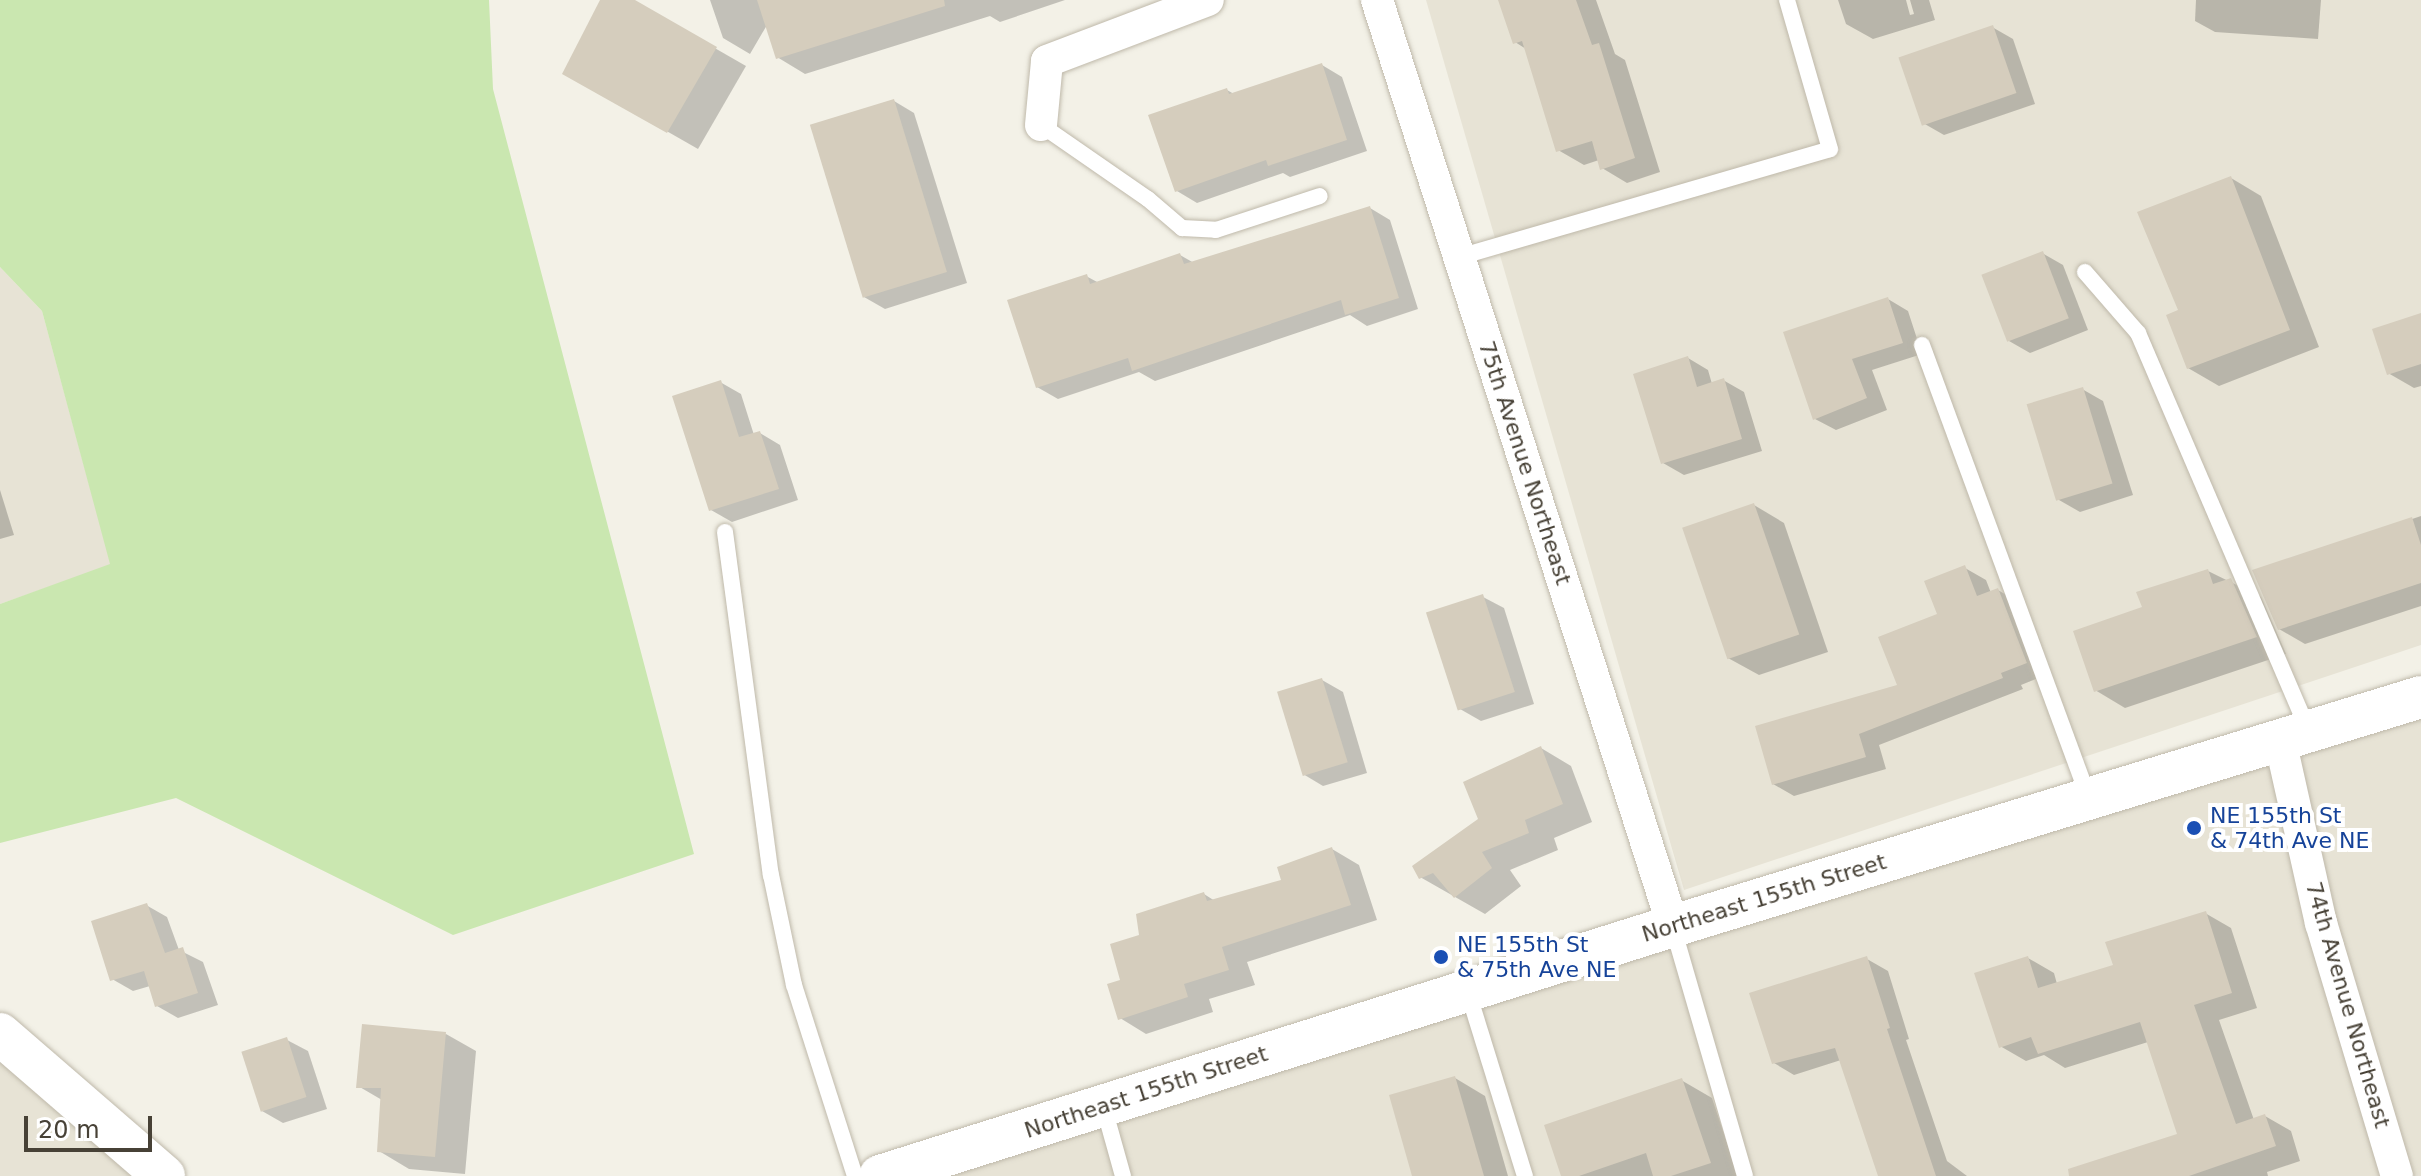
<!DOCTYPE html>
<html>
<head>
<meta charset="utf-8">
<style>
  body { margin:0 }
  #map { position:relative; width:2421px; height:1176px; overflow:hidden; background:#f3f1e7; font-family:"DejaVu Sans",sans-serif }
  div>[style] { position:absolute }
  .residential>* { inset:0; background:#e7e3d5 }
  .green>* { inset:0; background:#cae7b0 }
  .shadow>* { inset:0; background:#0003 }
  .building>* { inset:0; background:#d5cdbd; transform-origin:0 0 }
  .roads { filter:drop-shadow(0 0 2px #bfb9aa) drop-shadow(0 0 2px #bfb9aa) }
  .service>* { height:16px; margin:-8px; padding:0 8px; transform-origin:8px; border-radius:8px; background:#fff }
  .minor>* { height:32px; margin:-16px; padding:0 16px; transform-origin:16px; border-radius:16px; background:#fff }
  .tertiary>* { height:42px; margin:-21px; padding:0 21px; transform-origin:21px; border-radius:21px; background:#fff }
  .dots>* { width:22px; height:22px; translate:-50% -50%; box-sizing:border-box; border:4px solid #fff; border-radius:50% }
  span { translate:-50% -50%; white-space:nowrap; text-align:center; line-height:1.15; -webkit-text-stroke:8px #fff; paint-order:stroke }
  .street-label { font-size:22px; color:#474136 }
  .transit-label { font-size:22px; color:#164399 }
  .left { translate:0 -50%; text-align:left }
  .scale { position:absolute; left:24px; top:1116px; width:128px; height:36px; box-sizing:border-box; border:4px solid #474136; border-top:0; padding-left:10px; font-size:24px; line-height:28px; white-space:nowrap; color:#474136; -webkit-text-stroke:6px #fff; paint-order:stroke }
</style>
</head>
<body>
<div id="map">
  <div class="residential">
    <i style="clip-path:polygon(1426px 0,2421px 0,2421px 645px,1684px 890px)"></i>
    <i style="clip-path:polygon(0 267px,42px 311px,111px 565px,0 604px)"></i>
    <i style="clip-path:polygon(2421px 699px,2421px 1176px,880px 1176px)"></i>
    <i style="clip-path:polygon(0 1034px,164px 1176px,0 1176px)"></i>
  </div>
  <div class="green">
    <i style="clip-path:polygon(0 0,489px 0,493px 89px,694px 854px,453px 935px,176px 798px,0 843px,0 604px,110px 564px,42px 311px,0 267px)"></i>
  </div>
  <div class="shadow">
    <i style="clip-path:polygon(603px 0,631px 0,746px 66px,698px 149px,565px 73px)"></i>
    <i style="clip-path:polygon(710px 0,1065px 0,1000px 22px,990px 16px,805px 74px,777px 57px,767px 25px,750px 54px,723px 38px)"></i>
    <i style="clip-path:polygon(1501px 0,1596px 0,1615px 54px,1625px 60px,1660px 172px,1627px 183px,1602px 168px,1599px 160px,1584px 165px,1558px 150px,1526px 49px,1515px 42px)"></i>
    <i style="clip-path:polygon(1838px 0,1906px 0,1910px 15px,1914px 14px,1910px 0,1929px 0,1935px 20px,1873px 39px,1846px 24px)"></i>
    <i style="clip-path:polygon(2196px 0,2321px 0,2318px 39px,2215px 32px,2195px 21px)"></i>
    <i style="clip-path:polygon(1992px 27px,2013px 39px,2035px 104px,1944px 135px,1923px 123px)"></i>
    <i style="clip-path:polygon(1322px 65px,1342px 77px,1367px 151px,1290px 177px,1283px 173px,1197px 203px,1177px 191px,1227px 90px,1234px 94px)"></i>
    <i style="clip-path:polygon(894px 101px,914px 113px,967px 283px,885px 309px,864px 297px)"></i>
    <i style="clip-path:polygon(2231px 178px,2261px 196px,2319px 347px,2219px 386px,2188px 368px,2181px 311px)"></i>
    <i style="clip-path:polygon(1370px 208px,1390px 220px,1418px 309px,1367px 326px,1350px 315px,1155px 381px,1139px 372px,1058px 399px,1037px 387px,1086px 276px,1099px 283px,1180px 255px,1194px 263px)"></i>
    <i style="clip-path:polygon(2042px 253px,2063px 265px,2088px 330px,2030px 353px,2009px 341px)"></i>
    <i style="clip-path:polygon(1888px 299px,1908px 311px,1922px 354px,1872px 370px,1887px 410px,1836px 430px,1815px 419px)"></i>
    <i style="clip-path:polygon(2421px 315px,2421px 386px,2414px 388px,2388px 373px)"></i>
    <i style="clip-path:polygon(1688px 358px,1708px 370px,1712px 384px,1723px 380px,1744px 392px,1762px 451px,1684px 475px,1663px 463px)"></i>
    <i style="clip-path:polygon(720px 382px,741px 394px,754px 435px,760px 433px,780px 445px,798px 500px,732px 522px,711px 510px)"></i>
    <i style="clip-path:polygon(2082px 389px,2103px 401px,2133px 495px,2080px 512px,2059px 500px)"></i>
    <i style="clip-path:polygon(0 490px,14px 535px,0 539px)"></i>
    <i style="clip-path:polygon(1754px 505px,1784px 523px,1828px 652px,1759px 675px,1728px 658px)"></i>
    <i style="clip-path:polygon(2421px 516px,2421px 606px,2305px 644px,2279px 629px,2255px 572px)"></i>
    <i style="clip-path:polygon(1965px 568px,1986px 580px,1991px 593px,1998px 590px,2018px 602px,2046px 675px,2021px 685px,2023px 689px,1879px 745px,1886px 769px,1794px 796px,1773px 784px,1899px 686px)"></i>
    <i style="clip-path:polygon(2208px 571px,2261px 597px,2286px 654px,2125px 708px,2095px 690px,2144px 609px)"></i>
    <i style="clip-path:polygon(1483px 597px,1504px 608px,1534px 704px,1481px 721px,1460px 709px)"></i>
    <i style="clip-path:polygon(1322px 680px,1343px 692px,1367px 773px,1323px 786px,1303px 774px)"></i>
    <i style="clip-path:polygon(1541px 748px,1571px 766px,1592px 822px,1554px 838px,1558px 850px,1510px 870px,1521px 886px,1485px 914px,1420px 877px,1481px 820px)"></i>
    <i style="clip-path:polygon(1332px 849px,1359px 865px,1377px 920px,1247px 962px,1255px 985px,1209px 999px,1213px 1012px,1146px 1034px,1120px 1018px,1122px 982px,1141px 936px,1204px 894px,1215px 901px,1283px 881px)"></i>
    <i style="clip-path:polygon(146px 905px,167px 917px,179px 950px,203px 962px,218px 1005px,178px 1018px,157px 1006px,150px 986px,133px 991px,112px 979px)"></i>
    <i style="clip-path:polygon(2205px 913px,2231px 928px,2257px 1008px,2219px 1020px,2254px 1120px,2265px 1116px,2291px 1131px,2300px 1161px,2267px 1172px,2268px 1176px,2136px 1176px,2179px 1135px,2148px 1042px,2065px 1068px,2044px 1055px,2026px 1061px,2000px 1046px,2028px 958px,2054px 973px,2057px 984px,2115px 966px)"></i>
    <i style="clip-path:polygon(1867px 959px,1888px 971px,1909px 1039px,1906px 1040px,1947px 1161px,1967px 1176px,1880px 1176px,1841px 1060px,1794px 1075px,1774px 1063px)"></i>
    <i style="clip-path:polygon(446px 1034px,476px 1051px,465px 1174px,409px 1169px,379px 1151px,382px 1100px,358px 1086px)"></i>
    <i style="clip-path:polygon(287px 1040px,308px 1051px,327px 1109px,283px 1123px,262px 1111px)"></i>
    <i style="clip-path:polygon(1455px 1078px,1485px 1096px,1508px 1176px,1414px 1176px)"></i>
    <i style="clip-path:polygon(1681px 1080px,1712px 1098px,1738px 1176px,1563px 1176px)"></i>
  </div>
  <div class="building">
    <i style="clip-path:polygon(600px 0,635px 0,717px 47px,667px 133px,562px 74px)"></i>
    <i style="clip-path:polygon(757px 0,944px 0,945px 6px,776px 59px)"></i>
    <i style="clip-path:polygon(1498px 0,1576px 0,1592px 45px,1599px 43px,1635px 158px,1600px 170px,1592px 141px,1556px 152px,1522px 41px,1513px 44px)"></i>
    <i style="left:1993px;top:25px;width:72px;height:100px;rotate:71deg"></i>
    <i style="clip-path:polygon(1322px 63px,1347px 140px,1268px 166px,1266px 160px,1175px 192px,1148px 115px,1227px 88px,1229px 94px)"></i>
    <i style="left:894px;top:99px;width:181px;height:88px;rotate:73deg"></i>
    <i style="clip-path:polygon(2231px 176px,2290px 330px,2187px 369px,2166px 315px,2178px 310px,2137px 212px)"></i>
    <i style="clip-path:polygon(1370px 206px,1399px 298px,1345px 315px,1341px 300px,1132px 371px,1128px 358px,1036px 388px,1007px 300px,1087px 274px,1090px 284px,1180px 253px,1184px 264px)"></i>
    <i style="left:2043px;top:251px;width:72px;height:66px;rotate:69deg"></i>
    <i style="clip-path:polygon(1888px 297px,1903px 343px,1852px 359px,1867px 398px,1813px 420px,1783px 332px)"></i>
    <i style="clip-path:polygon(2421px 313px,2421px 364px,2387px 375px,2372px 329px)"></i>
    <i style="clip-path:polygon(1688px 356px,1697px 387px,1724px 378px,1742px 439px,1661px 464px,1633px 374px)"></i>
    <i style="clip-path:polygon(721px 380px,739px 437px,760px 431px,779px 489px,709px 511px,672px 396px)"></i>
    <i style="left:2083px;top:387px;width:101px;height:59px;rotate:73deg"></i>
    <i style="left:1754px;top:503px;width:139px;height:76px;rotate:71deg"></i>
    <i style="clip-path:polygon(2412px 517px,2421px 545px,2421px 583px,2278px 630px,2252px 570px)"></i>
    <i style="clip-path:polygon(1965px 565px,1977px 596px,1998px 588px,2027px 663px,2001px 673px,2003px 678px,1859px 734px,1866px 757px,1772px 785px,1755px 726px,1897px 685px,1878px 637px,1937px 614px,1924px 581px)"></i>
    <i style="clip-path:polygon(2208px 569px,2213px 584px,2231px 578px,2257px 637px,2094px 692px,2073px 631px,2142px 607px,2136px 592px)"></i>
    <i style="left:1483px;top:594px;width:103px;height:60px;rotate:72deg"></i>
    <i style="left:1322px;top:678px;width:88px;height:47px;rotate:73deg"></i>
    <i style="clip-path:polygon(1541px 746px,1563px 804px,1525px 820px,1529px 833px,1482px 852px,1492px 868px,1454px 898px,1433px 873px,1419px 879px,1412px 866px,1478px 819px,1463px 782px)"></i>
    <i style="clip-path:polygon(1332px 847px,1351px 905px,1222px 947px,1229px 970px,1184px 984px,1188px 997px,1118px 1020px,1107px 984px,1120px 980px,1110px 944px,1139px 935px,1136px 914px,1204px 892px,1207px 901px,1281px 880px,1277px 867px)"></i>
    <i style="clip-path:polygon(147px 903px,165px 953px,183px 947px,198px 993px,155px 1007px,144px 971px,110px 981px,91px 921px)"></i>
    <i style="clip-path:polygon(2206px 911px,2232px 993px,2194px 1005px,2236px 1124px,2265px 1114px,2276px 1146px,2189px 1176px,2069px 1176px,2068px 1169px,2177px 1134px,2140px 1022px,2038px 1054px,2031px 1037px,1999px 1048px,1974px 973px,2028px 956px,2038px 988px,2113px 965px,2105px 942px)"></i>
    <i style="clip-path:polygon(1867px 956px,1890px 1028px,1887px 1029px,1936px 1176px,1878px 1176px,1835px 1048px,1772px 1064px,1749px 993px)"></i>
    <i style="clip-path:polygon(362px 1024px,446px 1032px,435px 1157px,377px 1152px,381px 1088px,356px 1088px)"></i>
    <i style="left:287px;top:1037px;width:63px;height:48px;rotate:72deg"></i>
    <i style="clip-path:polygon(1455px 1076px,1484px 1176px,1412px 1176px,1389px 1095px)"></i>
    <i style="clip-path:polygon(1682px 1078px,1711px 1163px,1671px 1176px,1653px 1176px,1646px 1153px,1579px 1176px,1561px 1176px,1544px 1125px)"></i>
  </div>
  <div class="roads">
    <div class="service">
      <i style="left:1041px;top:125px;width:130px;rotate:34.7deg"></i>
      <i style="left:1148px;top:199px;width:45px;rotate:40.5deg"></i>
      <i style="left:1182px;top:228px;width:34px;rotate:3deg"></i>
      <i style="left:1216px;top:230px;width:109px;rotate:-18.1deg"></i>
      <i style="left:1459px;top:257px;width:386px;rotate:-16.2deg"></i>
      <i style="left:1830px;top:149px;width:155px;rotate:-106.1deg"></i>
      <i style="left:2085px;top:272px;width:81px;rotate:49deg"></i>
      <i style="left:2138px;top:333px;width:431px;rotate:66.8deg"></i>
      <i style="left:1922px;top:345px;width:482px;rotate:69.8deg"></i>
      <i style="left:725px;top:532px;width:346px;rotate:82.4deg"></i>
      <i style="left:771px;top:875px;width:112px;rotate:78.2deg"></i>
      <i style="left:794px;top:985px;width:201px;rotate:72.3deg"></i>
      <i style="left:1673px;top:928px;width:258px;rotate:73.8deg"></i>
      <i style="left:1468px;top:992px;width:193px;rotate:72.8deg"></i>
      <i style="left:1104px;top:1108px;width:71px;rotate:74.4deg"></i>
    </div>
    <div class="minor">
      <i style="left:1377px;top:0;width:972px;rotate:72.27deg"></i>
      <i style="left:1041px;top:125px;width:64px;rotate:-84.6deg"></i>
      <i style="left:1047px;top:61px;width:172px;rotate:-20.8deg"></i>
      <i style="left:2280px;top:740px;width:188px;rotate:77.4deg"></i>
      <i style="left:2321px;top:923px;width:264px;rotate:73.3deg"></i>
    </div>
    <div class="tertiary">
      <i style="left:0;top:1034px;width:217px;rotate:40.9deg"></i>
      <i style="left:880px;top:1176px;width:831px;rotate:-17.5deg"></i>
      <i style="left:1673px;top:926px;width:782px;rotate:-17.02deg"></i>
    </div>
  </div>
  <div class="dots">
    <i style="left:2194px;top:828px;background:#1a4fb4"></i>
    <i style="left:1441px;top:957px;background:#1a4fb4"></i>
  </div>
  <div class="street-label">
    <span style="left:1525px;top:463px;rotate:72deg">75th Avenue Northeast</span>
    <span style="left:1764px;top:898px;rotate:-17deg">Northeast 155th Street</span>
    <span style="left:2348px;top:1005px;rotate:74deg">74th Avenue Northeast</span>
    <span style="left:1146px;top:1092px;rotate:-18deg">Northeast 155th Street</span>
  </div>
  <div class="transit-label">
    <span class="left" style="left:2210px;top:828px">NE 155th St<br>&amp; 74th Ave NE</span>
    <span class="left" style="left:1457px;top:957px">NE 155th St<br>&amp; 75th Ave NE</span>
  </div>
  <div class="scale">20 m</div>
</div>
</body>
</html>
